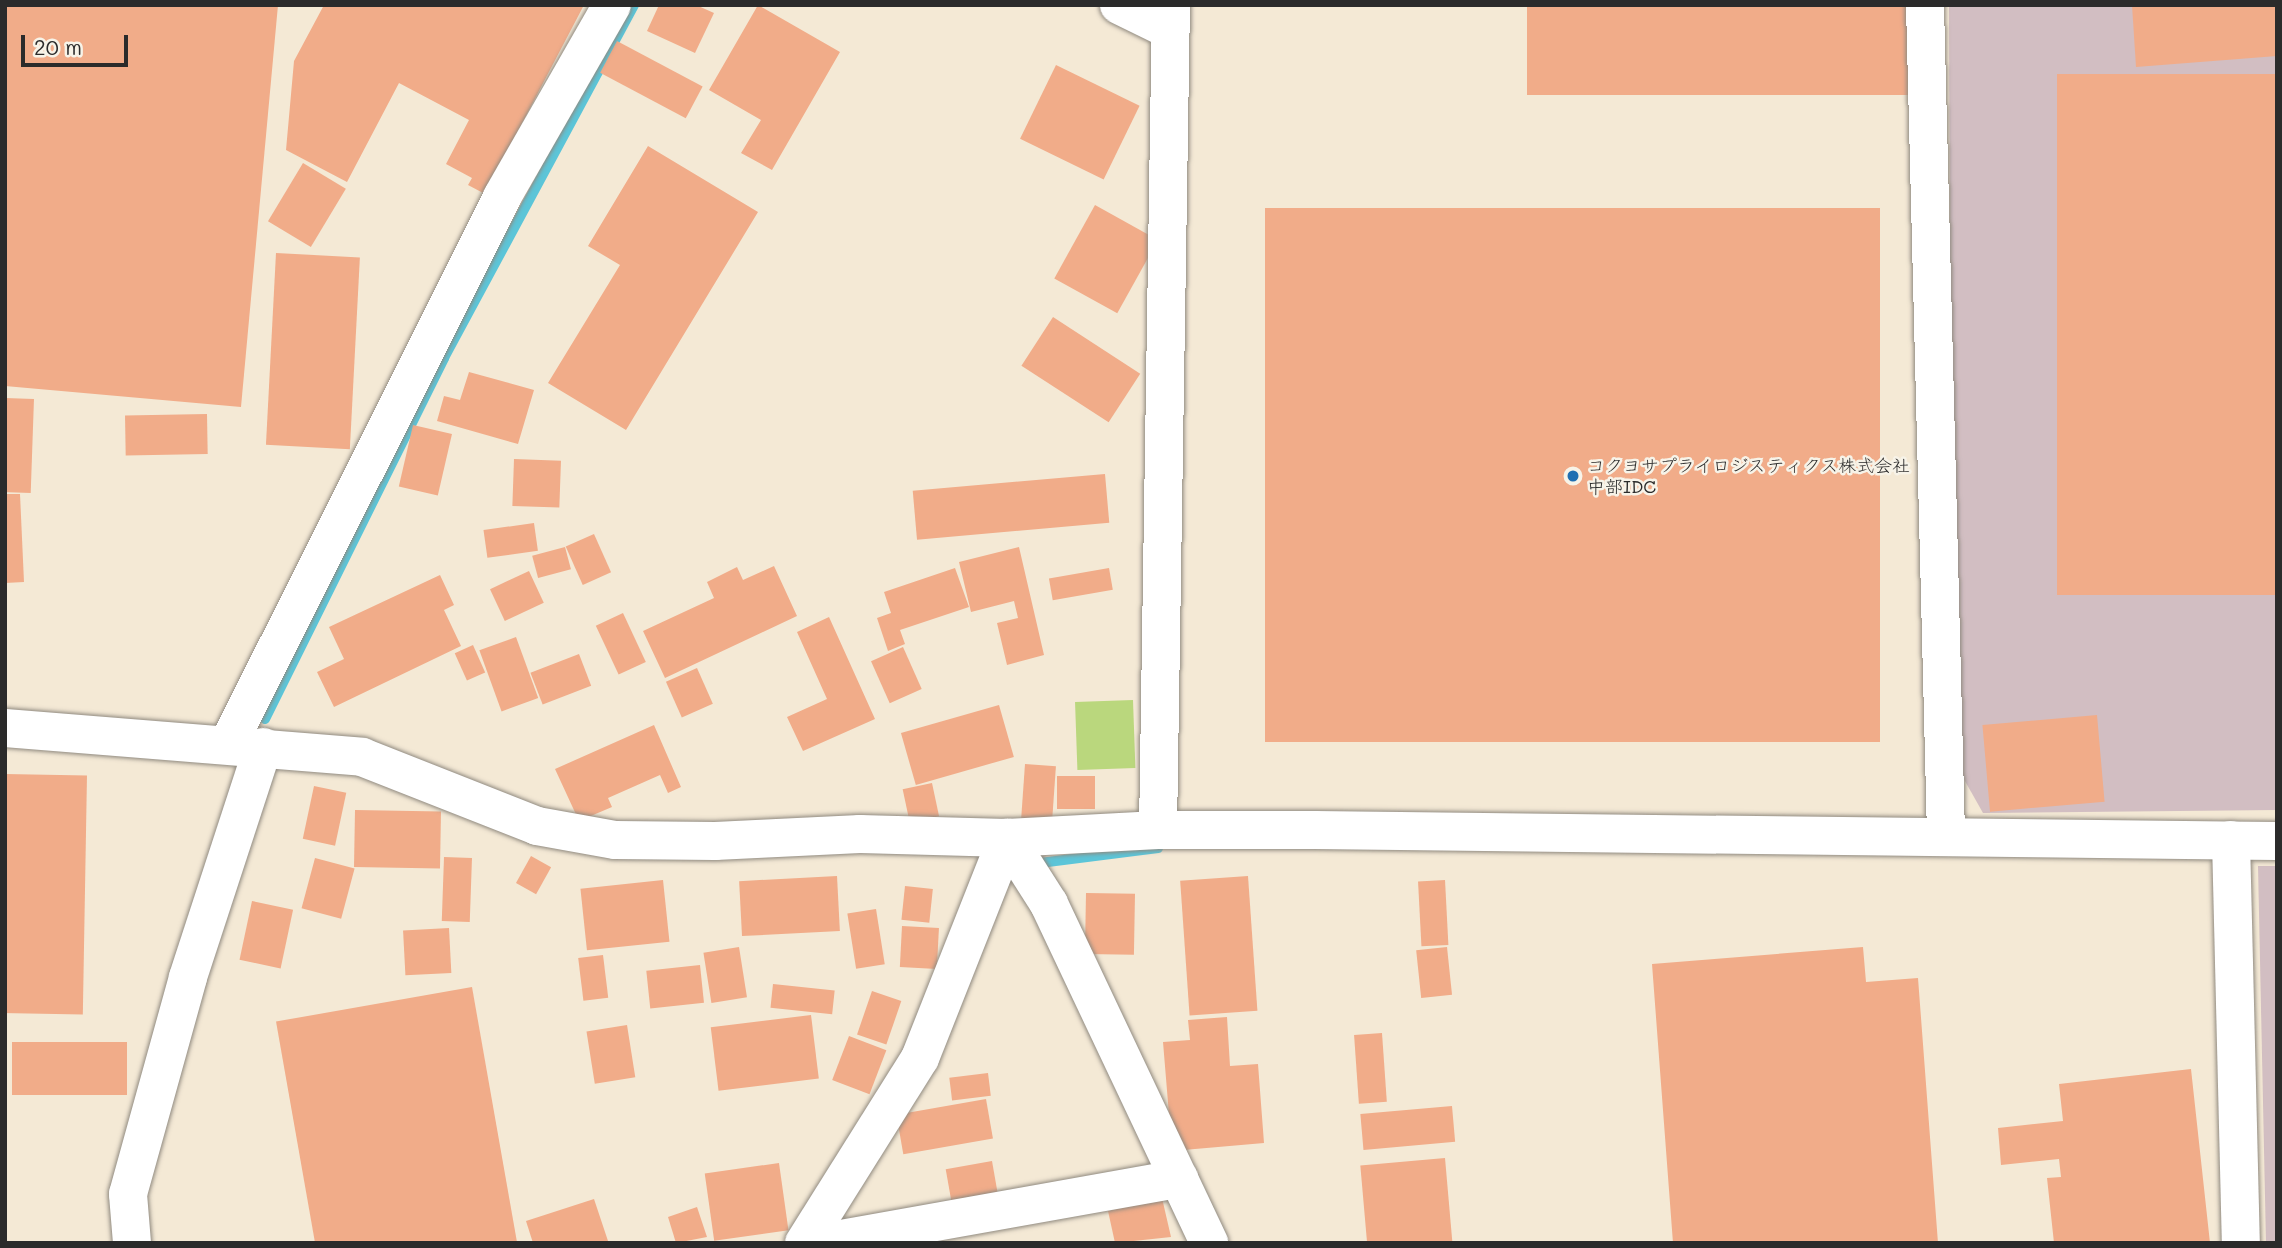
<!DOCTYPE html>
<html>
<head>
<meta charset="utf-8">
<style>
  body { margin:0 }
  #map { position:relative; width:2282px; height:1248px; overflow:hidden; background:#f4e9d5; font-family:Mali,"Klee One",sans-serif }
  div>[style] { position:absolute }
  .industrial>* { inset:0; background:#d2bec2 }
  .green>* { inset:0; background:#bad77d; transform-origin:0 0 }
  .stream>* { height:10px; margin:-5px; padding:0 5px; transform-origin:5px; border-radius:5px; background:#5cc5d8 }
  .building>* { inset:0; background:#f1ac89; transform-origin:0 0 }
  .roads { filter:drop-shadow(0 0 2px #908a80) drop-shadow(0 0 2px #908a80) }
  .street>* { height:38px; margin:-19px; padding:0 19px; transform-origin:19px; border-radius:19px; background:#fff }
  .secondary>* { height:38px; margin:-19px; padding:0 19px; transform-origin:19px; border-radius:19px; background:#fff }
  .dots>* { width:19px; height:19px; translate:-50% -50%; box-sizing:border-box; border:4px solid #f7f3e8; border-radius:50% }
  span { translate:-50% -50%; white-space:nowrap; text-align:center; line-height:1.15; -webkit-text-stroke:5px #f7f3e8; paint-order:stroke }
  .poi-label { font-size:18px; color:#2b2b2b }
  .left { translate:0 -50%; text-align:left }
  .frame { position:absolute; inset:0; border:7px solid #2b2b2b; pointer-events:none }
  .scale { position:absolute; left:21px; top:35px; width:107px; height:32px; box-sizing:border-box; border:4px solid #2b2b2b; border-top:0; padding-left:9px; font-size:21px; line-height:24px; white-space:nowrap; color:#2b2b2b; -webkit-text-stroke:5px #f7f3e8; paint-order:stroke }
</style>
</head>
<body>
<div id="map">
  <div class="industrial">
    <i style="clip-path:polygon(1949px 5px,2277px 5px,2277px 810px,1983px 813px,1952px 758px)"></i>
    <i style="clip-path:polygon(2258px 866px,2277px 866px,2277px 1243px,2266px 1243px)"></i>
  </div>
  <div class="green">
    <i style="left:1133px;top:700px;width:68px;height:58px;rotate:88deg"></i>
  </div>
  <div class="stream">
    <i style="left:265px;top:719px;width:403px;rotate:-63.6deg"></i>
    <i style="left:444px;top:358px;width:401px;rotate:-61.7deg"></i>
    <i style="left:1032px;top:864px;width:127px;rotate:-7.2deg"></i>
  </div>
  <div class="building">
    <i style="clip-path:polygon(5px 5px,278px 5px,241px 407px,5px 386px)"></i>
    <i style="clip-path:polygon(324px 5px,584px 5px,485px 194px,468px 185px,472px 178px,446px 164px,469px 120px,399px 83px,347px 182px,286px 150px,294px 61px)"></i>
    <i style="clip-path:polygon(659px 5px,696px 5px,714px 13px,695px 53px,647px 31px)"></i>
    <i style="clip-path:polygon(758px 5px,840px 52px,772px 170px,741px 153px,761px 120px,709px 90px)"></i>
    <i style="left:1527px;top:5px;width:381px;height:90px"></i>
    <i style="clip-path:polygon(2132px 5px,2277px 5px,2277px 56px,2136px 67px)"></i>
    <i style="left:617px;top:41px;width:97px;height:36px;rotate:28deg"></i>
    <i style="left:1056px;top:65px;width:93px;height:82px;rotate:26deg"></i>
    <i style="left:2277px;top:74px;width:521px;height:220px;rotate:90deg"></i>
    <i style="clip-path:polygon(648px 146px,758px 212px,626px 430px,548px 383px,620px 265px,588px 246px)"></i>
    <i style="left:303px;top:163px;width:50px;height:68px;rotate:31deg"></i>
    <i style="left:1095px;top:205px;width:72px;height:84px;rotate:29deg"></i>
    <i style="left:1880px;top:208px;width:534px;height:615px;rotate:90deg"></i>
    <i style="left:276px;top:253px;width:84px;height:192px;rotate:3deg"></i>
    <i style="left:1053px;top:317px;width:104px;height:58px;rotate:33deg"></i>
    <i style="clip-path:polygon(469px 372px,534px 390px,518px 444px,437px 421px,444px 396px,460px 400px)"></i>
    <i style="left:5px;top:398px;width:29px;height:94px;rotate:2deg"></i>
    <i style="left:207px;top:414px;width:40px;height:82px;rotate:89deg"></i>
    <i style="left:413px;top:425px;width:40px;height:63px;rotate:13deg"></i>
    <i style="left:514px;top:459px;width:47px;height:47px;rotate:2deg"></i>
    <i style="left:1105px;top:474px;width:49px;height:193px;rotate:85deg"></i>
    <i style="clip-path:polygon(5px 494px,20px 494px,24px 582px,5px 583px)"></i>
    <i style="left:534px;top:523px;width:28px;height:51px;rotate:82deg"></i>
    <i style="left:594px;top:534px;width:42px;height:31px;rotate:66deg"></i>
    <i style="left:565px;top:547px;width:23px;height:34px;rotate:75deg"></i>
    <i style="clip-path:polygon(1019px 547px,1044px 655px,1007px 665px,997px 623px,1018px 618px,1014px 601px,971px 612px,959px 562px)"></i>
    <i style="clip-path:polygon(774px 566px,797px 616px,665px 678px,643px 631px,714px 598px,707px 582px,737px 567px,743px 580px)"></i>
    <i style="clip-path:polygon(955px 568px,969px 607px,900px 630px,905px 644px,888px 651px,877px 618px,891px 613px,884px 592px)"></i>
    <i style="left:1109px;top:568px;width:22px;height:61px;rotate:80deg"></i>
    <i style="left:529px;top:571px;width:35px;height:43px;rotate:65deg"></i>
    <i style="clip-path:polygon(440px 575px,454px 605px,444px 610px,461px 646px,334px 707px,317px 672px,344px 659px,329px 627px)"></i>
    <i style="left:623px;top:613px;width:54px;height:30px;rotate:65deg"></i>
    <i style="clip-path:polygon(829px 617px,875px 719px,803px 751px,787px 717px,827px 699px,797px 632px)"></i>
    <i style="left:516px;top:637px;width:65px;height:39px;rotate:70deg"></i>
    <i style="left:473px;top:645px;width:30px;height:20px;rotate:66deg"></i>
    <i style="left:903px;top:647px;width:46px;height:35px;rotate:66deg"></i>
    <i style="left:579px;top:654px;width:34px;height:52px;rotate:69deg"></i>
    <i style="left:697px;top:668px;width:39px;height:34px;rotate:66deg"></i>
    <i style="left:999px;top:705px;width:54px;height:102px;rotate:74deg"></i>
    <i style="left:2097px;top:715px;width:87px;height:115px;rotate:85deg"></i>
    <i style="clip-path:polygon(654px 725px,681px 787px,668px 793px,660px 775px,608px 798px,612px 807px,579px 821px,555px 769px)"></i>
    <i style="left:1025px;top:764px;width:31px;height:54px;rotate:4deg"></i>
    <i style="left:5px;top:774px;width:82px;height:239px;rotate:1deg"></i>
    <i style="left:1057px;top:776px;width:38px;height:33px"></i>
    <i style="left:932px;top:783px;width:34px;height:30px;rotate:78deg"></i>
    <i style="left:314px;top:786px;width:33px;height:54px;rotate:12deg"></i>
    <i style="left:355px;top:810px;width:86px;height:57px;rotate:1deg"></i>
    <i style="left:531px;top:856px;width:23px;height:31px;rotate:29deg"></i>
    <i style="left:444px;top:857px;width:28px;height:64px;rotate:2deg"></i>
    <i style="left:315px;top:858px;width:41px;height:52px;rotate:15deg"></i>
    <i style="left:837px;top:876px;width:55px;height:98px;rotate:87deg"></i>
    <i style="left:1248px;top:876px;width:135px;height:68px;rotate:86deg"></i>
    <i style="left:663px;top:880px;width:62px;height:83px;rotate:84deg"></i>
    <i style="left:1445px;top:880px;width:65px;height:27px;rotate:87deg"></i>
    <i style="left:905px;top:886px;width:28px;height:34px;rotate:6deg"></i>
    <i style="left:1086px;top:893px;width:49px;height:61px;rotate:1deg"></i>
    <i style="left:252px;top:901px;width:42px;height:60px;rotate:12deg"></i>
    <i style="left:876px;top:909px;width:56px;height:29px;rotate:81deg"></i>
    <i style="left:902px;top:926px;width:37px;height:41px;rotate:3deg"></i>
    <i style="left:449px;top:928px;width:45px;height:46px;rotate:87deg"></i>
    <i style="left:739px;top:947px;width:51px;height:36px;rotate:81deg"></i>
    <i style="left:1447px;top:947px;width:48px;height:31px;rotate:84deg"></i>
    <i style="clip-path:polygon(1863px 947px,1866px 982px,1918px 978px,1938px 1243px,1673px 1243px,1652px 964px)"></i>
    <i style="left:603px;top:955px;width:43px;height:25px;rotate:83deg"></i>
    <i style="left:700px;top:965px;width:38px;height:54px;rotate:84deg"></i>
    <i style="left:773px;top:984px;width:62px;height:24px;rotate:6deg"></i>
    <i style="left:472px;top:987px;width:260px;height:199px;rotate:80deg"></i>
    <i style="left:872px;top:991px;width:31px;height:46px;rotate:19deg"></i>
    <i style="left:811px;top:1015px;width:64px;height:101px;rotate:83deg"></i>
    <i style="clip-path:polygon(1227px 1017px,1230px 1066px,1258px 1064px,1264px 1143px,1172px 1151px,1163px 1042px,1190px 1040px,1188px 1020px)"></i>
    <i style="left:627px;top:1025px;width:53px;height:41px;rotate:81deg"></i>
    <i style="left:1382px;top:1033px;width:69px;height:28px;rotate:86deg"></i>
    <i style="left:849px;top:1036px;width:40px;height:47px;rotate:21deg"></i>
    <i style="left:12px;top:1042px;width:115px;height:53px"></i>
    <i style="clip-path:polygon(2191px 1069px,2210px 1243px,2054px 1243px,2047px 1178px,2061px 1177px,2059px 1159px,2001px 1165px,1998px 1128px,2063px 1121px,2059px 1084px)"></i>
    <i style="left:988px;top:1073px;width:23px;height:39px;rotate:83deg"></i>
    <i style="left:986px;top:1099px;width:40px;height:91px;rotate:80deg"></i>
    <i style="left:1452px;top:1106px;width:36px;height:92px;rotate:85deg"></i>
    <i style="left:1445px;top:1158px;width:85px;height:85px;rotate:85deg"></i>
    <i style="left:992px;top:1161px;width:40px;height:47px;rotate:80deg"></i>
    <i style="left:779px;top:1163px;width:68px;height:75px;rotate:82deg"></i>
    <i style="clip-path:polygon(1162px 1198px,1171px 1237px,1115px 1243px,1108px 1211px)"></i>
    <i style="clip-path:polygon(594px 1199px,608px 1241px,533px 1243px,526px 1221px)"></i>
    <i style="clip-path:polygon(697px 1207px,707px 1237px,676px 1243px,668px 1217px)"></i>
  </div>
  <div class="roads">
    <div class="street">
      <i style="left:1119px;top:5px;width:57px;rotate:26.1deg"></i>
      <i style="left:1925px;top:5px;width:829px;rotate:88.55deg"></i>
      <i style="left:229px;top:743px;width:610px;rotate:-63.43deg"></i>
      <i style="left:502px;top:197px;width:221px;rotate:-60.2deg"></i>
      <i style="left:1158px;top:830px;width:825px;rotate:-89.1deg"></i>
      <i style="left:1007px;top:838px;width:78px;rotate:57.5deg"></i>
      <i style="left:1049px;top:904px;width:375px;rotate:64.7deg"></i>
      <i style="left:2231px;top:840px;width:403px;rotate:88.6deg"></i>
      <i style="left:132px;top:1243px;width:49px;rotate:-94.7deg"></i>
      <i style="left:128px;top:1194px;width:225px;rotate:-74.5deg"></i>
      <i style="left:188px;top:977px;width:242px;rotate:-71.9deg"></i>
      <i style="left:804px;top:1243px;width:218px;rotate:-57.9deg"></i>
      <i style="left:920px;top:1058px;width:237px;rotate:-68.4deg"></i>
      <i style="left:818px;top:1243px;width:367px;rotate:-10.1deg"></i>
    </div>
    <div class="secondary">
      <i style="left:5px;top:728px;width:358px;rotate:4.6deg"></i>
      <i style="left:362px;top:757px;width:188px;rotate:21.5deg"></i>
      <i style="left:537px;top:826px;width:79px;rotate:10.2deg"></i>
      <i style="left:615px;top:840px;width:100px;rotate:0.6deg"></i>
      <i style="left:715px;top:841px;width:145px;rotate:-2.8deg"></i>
      <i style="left:860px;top:834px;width:147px;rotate:1.6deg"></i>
      <i style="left:1007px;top:838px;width:151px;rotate:-3deg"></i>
      <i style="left:1158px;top:830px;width:157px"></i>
      <i style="left:1315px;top:830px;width:962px;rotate:0.66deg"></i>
    </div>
  </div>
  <div class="dots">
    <i style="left:1573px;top:476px;background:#1f6fb2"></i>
  </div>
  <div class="poi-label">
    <span class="left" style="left:1587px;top:476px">コクヨサプライロジスティクス株式会社<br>中部IDC</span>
  </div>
  <div class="frame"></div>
  <div class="scale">20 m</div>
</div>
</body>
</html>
